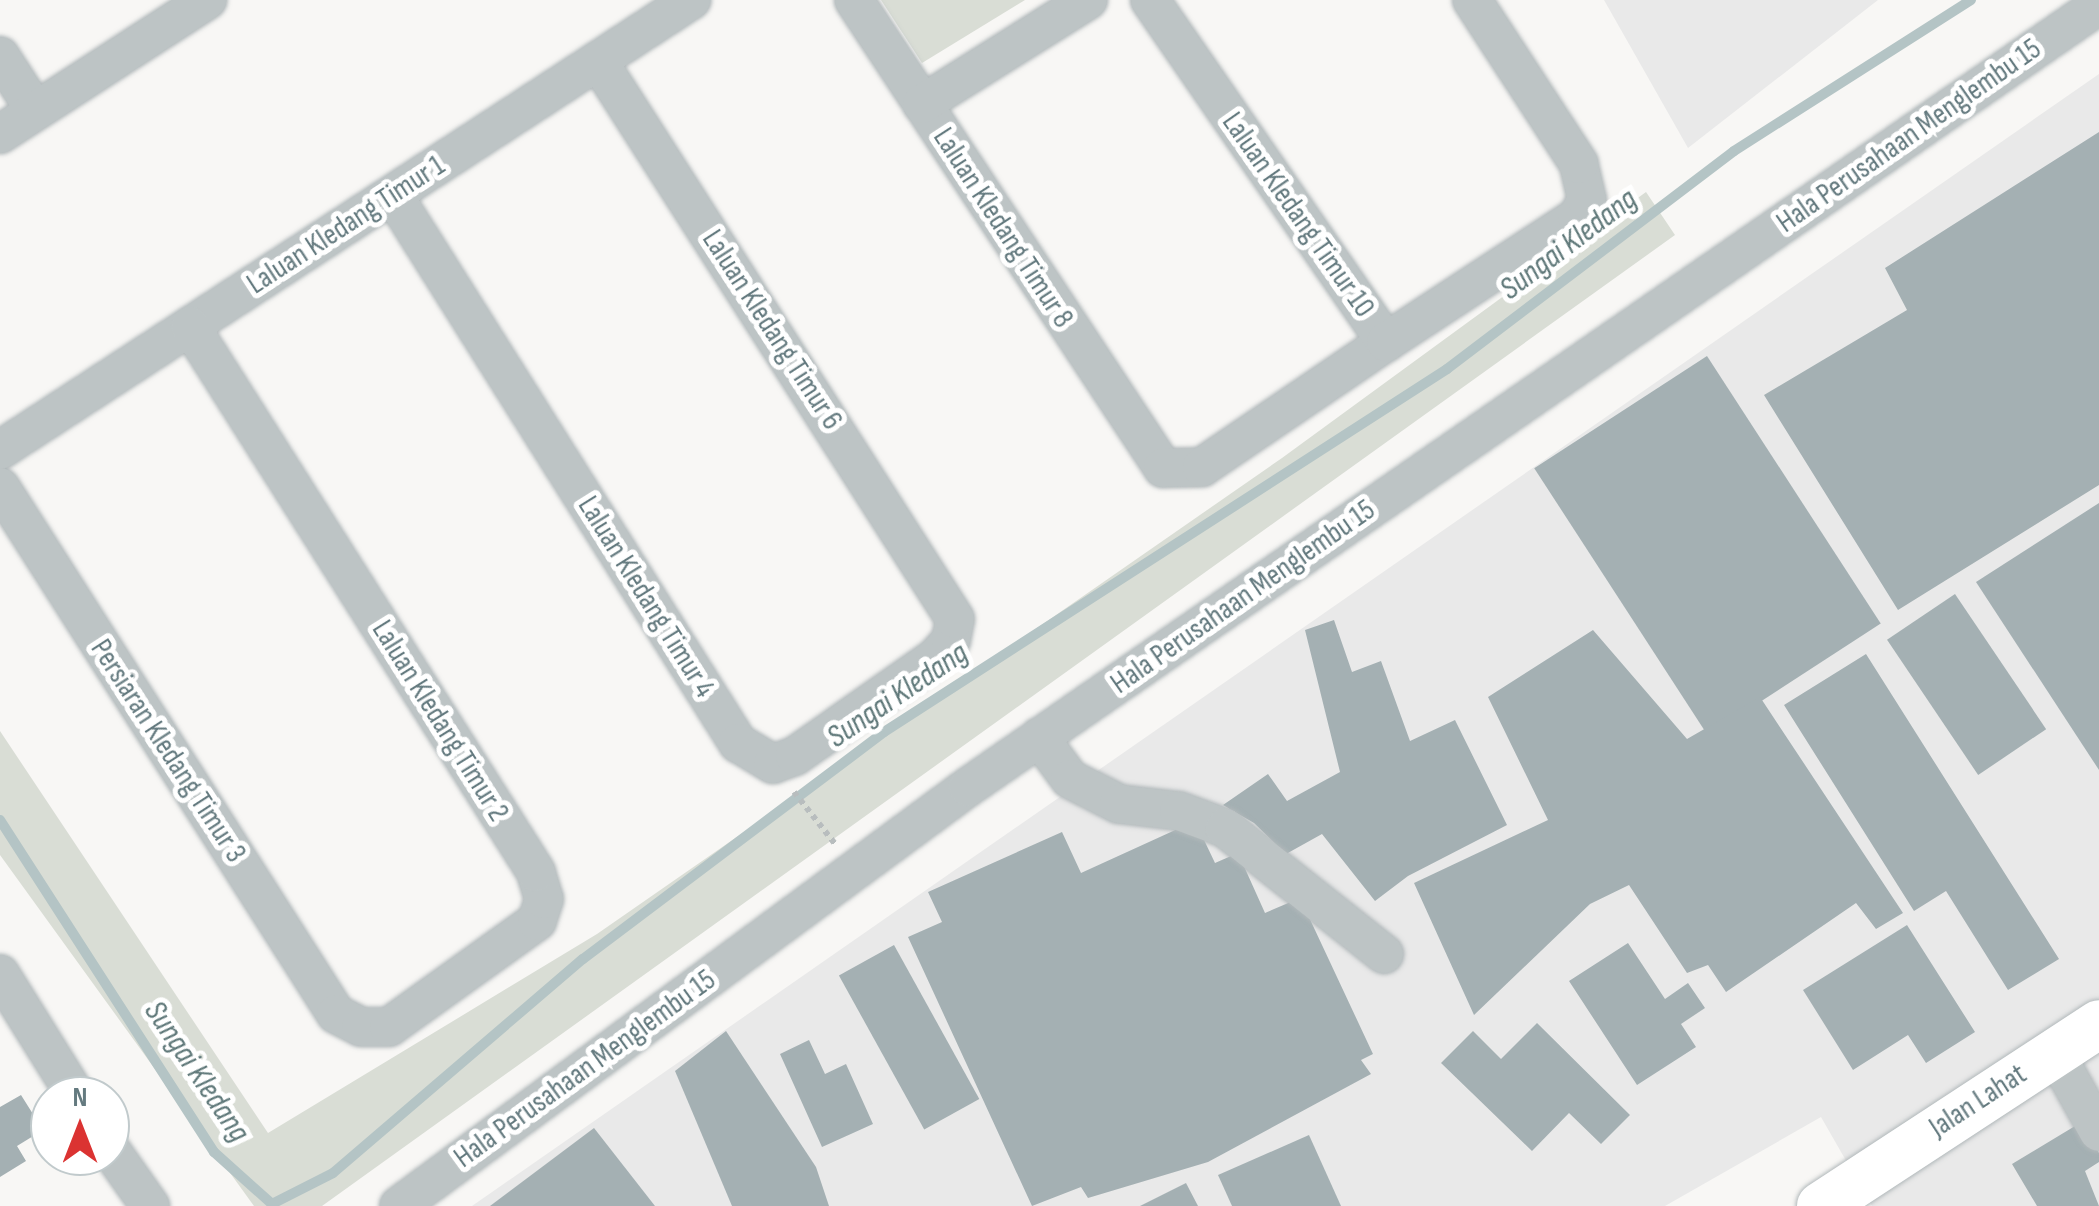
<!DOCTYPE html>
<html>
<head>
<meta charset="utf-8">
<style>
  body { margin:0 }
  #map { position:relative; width:2099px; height:1206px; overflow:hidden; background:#f8f7f5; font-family:"Sofia Sans Condensed",sans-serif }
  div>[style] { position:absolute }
  .built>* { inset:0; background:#e9e9e9 }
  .green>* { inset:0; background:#d9ddd5 }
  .stream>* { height:10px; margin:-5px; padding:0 5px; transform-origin:5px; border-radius:5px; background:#b4c4c5 }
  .building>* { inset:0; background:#a4b0b3; transform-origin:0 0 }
  .path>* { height:6px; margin-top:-3px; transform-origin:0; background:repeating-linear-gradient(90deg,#b8bdbe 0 5px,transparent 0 10px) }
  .roads { filter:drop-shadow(0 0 2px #b1b8ba) drop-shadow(0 0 2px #b1b8ba) }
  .minor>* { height:38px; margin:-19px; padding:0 19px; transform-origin:19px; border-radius:19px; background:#bdc4c5 }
  .major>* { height:48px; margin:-24px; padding:0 24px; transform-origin:24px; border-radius:24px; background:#fff }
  span { translate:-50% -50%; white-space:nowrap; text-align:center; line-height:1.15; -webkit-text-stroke:10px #fff; paint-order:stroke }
  .street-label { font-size:30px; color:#647a7f }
  .water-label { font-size:32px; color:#5f7879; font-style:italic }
  .north { position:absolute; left:30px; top:1076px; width:100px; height:100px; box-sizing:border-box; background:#fff; border:2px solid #c1cacc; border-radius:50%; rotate:0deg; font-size:28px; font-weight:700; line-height:40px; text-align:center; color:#647a7f }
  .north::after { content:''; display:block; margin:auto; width:35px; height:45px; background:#db3332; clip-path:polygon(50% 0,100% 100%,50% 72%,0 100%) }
</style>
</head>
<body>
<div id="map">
  <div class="built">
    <i style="clip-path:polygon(1604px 0,1878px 0,1688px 148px)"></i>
    <i style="clip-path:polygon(2099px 74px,2099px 1206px,1872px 1206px,1821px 1117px,1665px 1206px,472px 1206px)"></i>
  </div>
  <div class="green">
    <i style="clip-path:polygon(881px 0,1025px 0,922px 63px)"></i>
    <i style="clip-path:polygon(1646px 192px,1675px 235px,322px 1206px,254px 1206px,0 855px,0 731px,268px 1133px,597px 934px,1282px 458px)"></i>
  </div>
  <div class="stream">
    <i style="left:0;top:820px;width:395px;rotate:57.2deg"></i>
    <i style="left:214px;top:1152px;width:78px;rotate:41.9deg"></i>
    <i style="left:272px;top:1204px;width:68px;rotate:-26.9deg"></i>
    <i style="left:333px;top:1173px;width:329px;rotate:-40.6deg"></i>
    <i style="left:583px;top:959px;width:377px;rotate:-37deg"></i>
    <i style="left:884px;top:732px;width:670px;rotate:-32.81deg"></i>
    <i style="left:1447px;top:369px;width:360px;rotate:-37.2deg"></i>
    <i style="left:1734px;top:151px;width:281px;rotate:-32.5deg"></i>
  </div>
  <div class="building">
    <i style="clip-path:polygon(2099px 132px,2099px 485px,1898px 610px,1764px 395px,1907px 310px,1885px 268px)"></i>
    <i style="left:1707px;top:356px;width:319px;height:206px;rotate:57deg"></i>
    <i style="clip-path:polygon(2099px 503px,2099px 770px,1976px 582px)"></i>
    <i style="left:1955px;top:594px;width:163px;height:82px;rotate:56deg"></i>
    <i style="clip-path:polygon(1334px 620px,1352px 672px,1381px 661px,1410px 741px,1455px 720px,1507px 825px,1408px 876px,1375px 901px,1322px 834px,1286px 854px,1254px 823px,1223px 805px,1268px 774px,1287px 801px,1340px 772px,1305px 630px)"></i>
    <i style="clip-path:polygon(1593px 630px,1687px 739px,1760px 697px,1903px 913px,1876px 929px,1856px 903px,1726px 992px,1708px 965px,1687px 973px,1629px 885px,1590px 904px,1474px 1015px,1414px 883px,1548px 820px,1488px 697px)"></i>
    <i style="clip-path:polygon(1866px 654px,2059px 959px,2008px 990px,1946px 891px,1914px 911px,1784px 705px)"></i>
    <i style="clip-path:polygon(1195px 821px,1215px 863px,1238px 853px,1265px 913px,1300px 898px,1373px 1054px,1361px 1060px,1371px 1074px,1208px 1162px,1088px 1198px,1081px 1187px,1032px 1206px,908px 937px,942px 922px,928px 892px,1062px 832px,1081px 873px)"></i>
    <i style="clip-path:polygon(1907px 925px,1975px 1032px,1926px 1063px,1908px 1035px,1853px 1070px,1803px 990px)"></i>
    <i style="clip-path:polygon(1628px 943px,1665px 999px,1688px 983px,1705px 1008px,1681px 1024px,1696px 1047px,1637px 1085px,1569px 981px)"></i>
    <i style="left:894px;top:945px;width:176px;height:63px;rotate:61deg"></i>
    <i style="clip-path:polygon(1537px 1023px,1630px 1115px,1601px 1144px,1569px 1113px,1532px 1151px,1441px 1063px,1473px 1031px,1501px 1059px)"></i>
    <i style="clip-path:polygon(726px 1031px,816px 1167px,829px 1206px,732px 1206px,675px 1071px)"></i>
    <i style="clip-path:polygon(809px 1040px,825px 1074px,846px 1064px,873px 1124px,822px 1147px,780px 1054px)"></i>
    <i style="clip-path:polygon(21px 1095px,43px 1130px,17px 1146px,26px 1161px,0 1177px,0 1107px)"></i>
    <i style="clip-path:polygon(2080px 1123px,2099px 1153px,2099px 1162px,2085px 1171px,2099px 1206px,2037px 1206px,2012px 1164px)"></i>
    <i style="clip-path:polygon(594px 1128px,655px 1206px,490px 1206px)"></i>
    <i style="clip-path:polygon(1309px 1135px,1341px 1206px,1232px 1206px,1218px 1175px)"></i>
    <i style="clip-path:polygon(1186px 1183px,1198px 1206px,1140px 1206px)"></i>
  </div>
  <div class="path">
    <i style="left:794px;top:792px;width:68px;rotate:51.6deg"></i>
  </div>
  <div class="roads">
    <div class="minor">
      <i style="left:854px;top:0;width:561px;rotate:56.56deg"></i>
      <i style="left:1163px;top:468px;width:39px;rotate:-1deg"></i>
      <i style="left:1202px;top:467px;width:222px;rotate:-34.2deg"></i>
      <i style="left:1150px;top:0;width:416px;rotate:55.4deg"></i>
      <i style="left:1386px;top:342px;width:228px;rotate:-33.2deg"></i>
      <i style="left:1577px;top:217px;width:20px;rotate:-60deg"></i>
      <i style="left:1587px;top:200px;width:37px;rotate:-103deg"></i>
      <i style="left:1579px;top:164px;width:196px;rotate:-123.1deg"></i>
      <i style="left:0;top:56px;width:64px;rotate:57.1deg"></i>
      <i style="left:922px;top:104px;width:196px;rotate:-32.1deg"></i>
      <i style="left:0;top:134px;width:247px;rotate:-32.9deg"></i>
      <i style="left:393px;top:195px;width:648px;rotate:57.81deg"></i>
      <i style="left:738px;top:743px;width:41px;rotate:31deg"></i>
      <i style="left:773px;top:764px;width:23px;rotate:-20deg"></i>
      <i style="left:795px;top:756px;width:171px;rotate:-35deg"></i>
      <i style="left:935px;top:658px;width:24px;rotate:-48deg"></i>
      <i style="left:951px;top:640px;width:21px;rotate:-79deg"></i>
      <i style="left:955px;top:619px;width:662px;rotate:-122.61deg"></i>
      <i style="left:0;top:450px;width:825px;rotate:-33.07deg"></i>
      <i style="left:0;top:487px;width:625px;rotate:57.48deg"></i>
      <i style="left:336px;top:1014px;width:28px;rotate:27deg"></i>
      <i style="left:361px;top:1027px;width:28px"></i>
      <i style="left:389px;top:1027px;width:182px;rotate:-35.6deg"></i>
      <i style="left:537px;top:921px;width:23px;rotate:-72deg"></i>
      <i style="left:544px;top:899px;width:28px;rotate:-107deg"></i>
      <i style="left:536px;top:872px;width:646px;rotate:-122.36deg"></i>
      <i style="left:1039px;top:737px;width:52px;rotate:53.6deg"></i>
      <i style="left:1070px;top:779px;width:55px;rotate:27deg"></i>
      <i style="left:1119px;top:804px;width:60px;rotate:6.7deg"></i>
      <i style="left:1179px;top:811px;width:49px;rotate:20.3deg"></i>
      <i style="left:1225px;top:828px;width:203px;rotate:38.4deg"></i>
      <i style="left:0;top:974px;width:144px;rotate:58.1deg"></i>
      <i style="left:2055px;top:1053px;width:90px;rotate:60.9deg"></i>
      <i style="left:110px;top:1149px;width:70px;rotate:54.9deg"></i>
      <i style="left:399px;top:1206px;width:707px;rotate:-36.37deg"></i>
      <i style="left:968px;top:787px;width:1375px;rotate:-34.66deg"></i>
    </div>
    <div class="major">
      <i style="left:1821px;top:1206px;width:332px;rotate:-33.2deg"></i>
    </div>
  </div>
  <div class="street-label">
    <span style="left:1909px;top:136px;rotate:-35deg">Hala Perusahaan Menglembu 15</span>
    <span style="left:1298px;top:215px;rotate:55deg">Laluan Kledang Timur 10</span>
    <span style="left:346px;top:225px;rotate:-33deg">Laluan Kledang Timur 1</span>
    <span style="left:1003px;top:228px;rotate:57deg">Laluan Kledang Timur 8</span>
    <span style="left:772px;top:330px;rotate:57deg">Laluan Kledang Timur 6</span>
    <span style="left:646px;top:597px;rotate:58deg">Laluan Kledang Timur 4</span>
    <span style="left:1243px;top:597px;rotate:-35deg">Hala Perusahaan Menglembu 15</span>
    <span style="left:440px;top:721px;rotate:58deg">Laluan Kledang Timur 2</span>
    <span style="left:168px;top:751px;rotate:57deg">Persiaran Kledang Timur 3</span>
    <span style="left:585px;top:1069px;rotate:-36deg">Hala Perusahaan Menglembu 15</span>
    <span style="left:1978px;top:1101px;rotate:-33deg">Jalan Lahat</span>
  </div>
  <div class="water-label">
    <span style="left:1569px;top:245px;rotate:-37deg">Sungai Kledang</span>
    <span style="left:898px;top:696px;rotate:-34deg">Sungai Kledang</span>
    <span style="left:196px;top:1072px;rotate:56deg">Sungai Kledang</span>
  </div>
  <div class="north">N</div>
</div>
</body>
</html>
